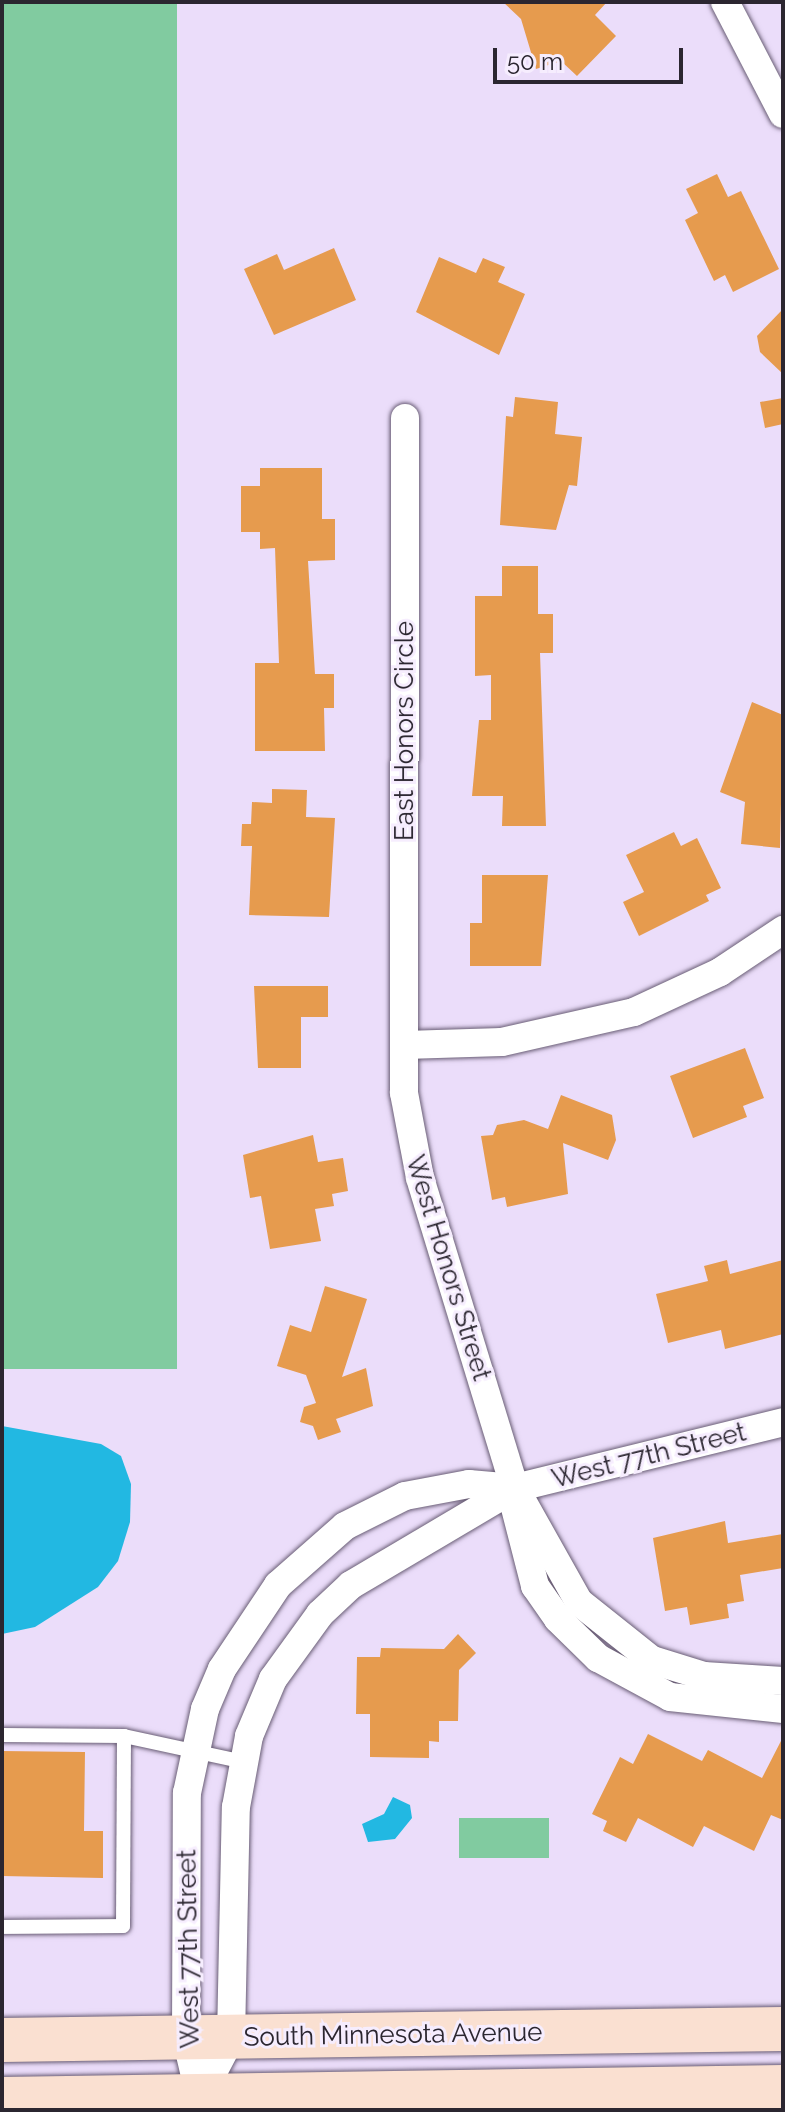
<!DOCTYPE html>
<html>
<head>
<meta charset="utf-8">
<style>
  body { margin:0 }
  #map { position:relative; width:785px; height:2112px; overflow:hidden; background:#ebddfa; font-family:Raleway,sans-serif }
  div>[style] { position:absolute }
  .green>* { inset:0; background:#81cba0; transform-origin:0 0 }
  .water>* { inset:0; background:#22b8e2 }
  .building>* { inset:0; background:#e69b4e }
  .roads { filter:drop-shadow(0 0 2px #695d75) drop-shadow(0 0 2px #695d75) }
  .lane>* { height:14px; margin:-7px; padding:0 7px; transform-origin:7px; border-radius:7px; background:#fff }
  .street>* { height:28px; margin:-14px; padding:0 14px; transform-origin:14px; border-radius:14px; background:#fff }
  .primary>* { height:44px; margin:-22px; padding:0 22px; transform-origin:22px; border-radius:22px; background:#fae0d1 }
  span { translate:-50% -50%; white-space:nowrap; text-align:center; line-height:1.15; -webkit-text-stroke:6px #f6edfe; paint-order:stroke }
  .street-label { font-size:26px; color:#2b2630 }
  .frame { position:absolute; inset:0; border:4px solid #2b2630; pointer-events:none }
  .scale { position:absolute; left:493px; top:48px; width:190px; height:36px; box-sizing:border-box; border:4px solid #2b2630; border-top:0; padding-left:10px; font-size:24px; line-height:28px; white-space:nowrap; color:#2b2630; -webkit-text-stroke:6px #f6edfe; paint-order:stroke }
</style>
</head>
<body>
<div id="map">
  <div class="green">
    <i style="left:2px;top:2px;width:175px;height:1367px"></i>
    <i style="left:549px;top:1818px;width:40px;height:90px;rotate:90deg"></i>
  </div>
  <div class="water">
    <i style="clip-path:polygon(2px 1426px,101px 1444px,121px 1456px,131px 1484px,130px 1522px,118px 1561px,98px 1587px,35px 1627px,2px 1634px)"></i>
    <i style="clip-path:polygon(393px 1797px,410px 1805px,412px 1818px,395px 1839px,368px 1842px,362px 1824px,384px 1814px)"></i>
  </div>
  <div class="building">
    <i style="clip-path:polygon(503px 2px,607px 2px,595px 15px,616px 36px,577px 76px,561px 61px,536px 69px,521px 19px)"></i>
    <i style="clip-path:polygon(717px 174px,728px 197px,741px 191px,779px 269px,733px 292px,725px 275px,714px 281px,685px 220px,698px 213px,686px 189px)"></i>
    <i style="clip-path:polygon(334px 248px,356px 300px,274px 335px,244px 269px,277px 254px,284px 270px)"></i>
    <i style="clip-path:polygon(439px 257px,476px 273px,483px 258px,505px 267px,498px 282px,525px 294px,499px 355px,416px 312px)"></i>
    <i style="clip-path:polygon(783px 309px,783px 374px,760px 352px,757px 336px)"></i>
    <i style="clip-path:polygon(515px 397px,558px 402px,555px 434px,582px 437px,577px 486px,569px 485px,556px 530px,500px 525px,506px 416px,513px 417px)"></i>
    <i style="clip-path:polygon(783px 398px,783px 424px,765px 428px,760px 402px)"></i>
    <i style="clip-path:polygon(260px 468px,322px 468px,322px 519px,335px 519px,335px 560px,308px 561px,315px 674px,334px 674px,334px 708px,324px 708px,325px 751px,255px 751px,255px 663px,279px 663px,275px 548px,260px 549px,260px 532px,241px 532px,241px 486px,260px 486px)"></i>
    <i style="clip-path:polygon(502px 566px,538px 566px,538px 614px,553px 614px,553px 653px,540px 653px,546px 826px,502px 826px,503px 796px,472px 796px,479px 720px,491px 720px,491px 675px,475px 676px,475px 596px,502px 596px)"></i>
    <i style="clip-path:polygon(752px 702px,783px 715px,780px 848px,741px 844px,745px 802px,720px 792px)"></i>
    <i style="clip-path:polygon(272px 789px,307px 790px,306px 817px,335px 818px,329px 917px,249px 915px,252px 846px,241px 846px,242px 824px,251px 824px,252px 802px,272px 803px)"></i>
    <i style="clip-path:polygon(674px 832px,681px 846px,697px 838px,721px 888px,706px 895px,709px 901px,639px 936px,623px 902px,644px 892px,626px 855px)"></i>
    <i style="clip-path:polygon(482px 875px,548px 875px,541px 966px,470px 966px,470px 923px,482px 923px)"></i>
    <i style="clip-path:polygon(254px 986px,328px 986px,328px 1017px,301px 1017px,301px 1068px,258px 1068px)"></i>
    <i style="clip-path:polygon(745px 1048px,764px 1098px,743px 1106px,747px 1117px,693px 1138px,670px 1076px)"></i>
    <i style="clip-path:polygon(561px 1095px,612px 1115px,616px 1140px,608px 1160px,563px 1143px,568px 1194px,507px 1207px,505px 1197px,492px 1200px,481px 1136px,493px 1135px,497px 1125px,524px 1120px,548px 1129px)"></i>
    <i style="clip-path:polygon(313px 1135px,318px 1162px,343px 1158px,348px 1191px,332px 1194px,334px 1206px,315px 1209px,321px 1241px,270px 1249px,261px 1196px,250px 1198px,243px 1155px)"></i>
    <i style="clip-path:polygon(727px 1260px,730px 1274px,783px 1260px,783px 1334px,725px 1349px,721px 1330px,668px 1343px,656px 1294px,708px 1281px,704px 1266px)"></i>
    <i style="clip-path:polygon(325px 1286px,367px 1299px,342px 1377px,366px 1368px,373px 1406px,336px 1419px,341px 1432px,318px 1440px,313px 1426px,300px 1422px,304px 1407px,316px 1403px,306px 1375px,277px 1366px,290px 1325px,311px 1332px)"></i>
    <i style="clip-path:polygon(725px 1521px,728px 1543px,783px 1534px,783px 1568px,740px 1575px,744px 1601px,727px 1604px,729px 1618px,690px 1625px,687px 1607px,665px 1611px,653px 1538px)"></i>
    <i style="clip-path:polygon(458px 1634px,476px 1653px,459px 1670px,458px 1721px,439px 1721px,439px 1742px,429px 1741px,429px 1758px,370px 1757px,370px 1714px,356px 1714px,357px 1657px,380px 1657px,381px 1648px,444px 1649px)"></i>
    <i style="clip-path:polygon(648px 1734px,702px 1761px,708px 1750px,762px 1778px,783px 1737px,783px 1820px,771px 1815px,754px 1851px,704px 1826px,693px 1847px,638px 1818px,626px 1842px,603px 1831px,607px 1821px,592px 1814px,620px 1757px,633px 1764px)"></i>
    <i style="clip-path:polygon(2px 1751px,85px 1752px,84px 1831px,103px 1831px,103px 1878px,2px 1876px)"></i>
  </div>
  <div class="roads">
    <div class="lane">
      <i style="left:2px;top:1735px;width:122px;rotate:0.5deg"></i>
      <i style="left:124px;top:1736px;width:123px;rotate:12.2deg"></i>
      <i style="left:2px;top:1927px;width:121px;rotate:-0.5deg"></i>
      <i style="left:123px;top:1926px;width:190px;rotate:-89.7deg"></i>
    </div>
    <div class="street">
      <i style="left:725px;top:2px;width:126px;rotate:62.6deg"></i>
      <i style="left:405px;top:418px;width:675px;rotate:90.08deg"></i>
      <i style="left:404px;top:1093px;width:86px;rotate:79.3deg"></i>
      <i style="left:420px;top:1178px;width:324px;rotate:73deg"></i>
      <i style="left:515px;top:1488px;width:131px;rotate:60.7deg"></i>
      <i style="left:579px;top:1602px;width:93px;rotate:38.5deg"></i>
      <i style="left:652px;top:1660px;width:54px;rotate:17.1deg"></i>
      <i style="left:704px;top:1676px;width:79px;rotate:3.6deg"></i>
      <i style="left:405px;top:1045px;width:97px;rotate:-1.8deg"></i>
      <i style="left:502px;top:1042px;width:135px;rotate:-12.8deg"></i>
      <i style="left:634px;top:1012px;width:95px;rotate:-24.9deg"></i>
      <i style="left:720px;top:972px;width:76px;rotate:-33.7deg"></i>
      <i style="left:514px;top:1504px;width:85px;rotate:75.6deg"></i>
      <i style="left:535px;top:1586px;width:40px;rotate:55.1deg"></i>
      <i style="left:558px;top:1619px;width:56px;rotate:44.3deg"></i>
      <i style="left:598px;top:1658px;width:82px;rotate:28.4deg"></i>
      <i style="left:670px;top:1697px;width:114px;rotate:6.1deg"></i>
      <i style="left:200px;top:2097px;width:61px;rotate:-103.3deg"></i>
      <i style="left:186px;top:2038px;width:245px;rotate:-89.8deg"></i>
      <i style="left:187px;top:1793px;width:86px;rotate:-77.9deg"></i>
      <i style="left:205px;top:1709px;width:43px;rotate:-67deg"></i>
      <i style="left:222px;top:1669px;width:101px;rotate:-56.3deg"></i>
      <i style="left:278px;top:1585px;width:89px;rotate:-41.4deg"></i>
      <i style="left:345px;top:1526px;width:67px;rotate:-26.6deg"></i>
      <i style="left:405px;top:1496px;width:65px;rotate:-10.6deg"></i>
      <i style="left:469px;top:1484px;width:46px;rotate:5deg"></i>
      <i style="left:515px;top:1488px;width:276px;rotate:-13.8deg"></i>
      <i style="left:200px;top:2097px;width:67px;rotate:-62.3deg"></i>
      <i style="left:231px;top:2038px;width:231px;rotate:-88.8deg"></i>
      <i style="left:236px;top:1807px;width:72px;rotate:-79.6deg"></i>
      <i style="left:249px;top:1736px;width:62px;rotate:-67.2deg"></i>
      <i style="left:273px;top:1679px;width:80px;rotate:-54.1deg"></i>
      <i style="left:320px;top:1614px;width:42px;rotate:-43.1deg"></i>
      <i style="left:351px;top:1585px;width:191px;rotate:-30.6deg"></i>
    </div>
    <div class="primary">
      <i style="left:2px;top:2040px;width:781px;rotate:-0.81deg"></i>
      <i style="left:2px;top:2099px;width:781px;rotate:-0.88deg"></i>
    </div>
  </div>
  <div class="street-label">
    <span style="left:405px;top:731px;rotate:-90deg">East Honors Circle</span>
    <span style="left:448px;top:1268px;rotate:73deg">West Honors Street</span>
    <span style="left:649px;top:1456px;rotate:-14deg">West 77th Street</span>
    <span style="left:189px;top:1949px;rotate:-91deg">West 77th Street</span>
    <span style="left:393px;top:2035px;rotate:-1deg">South Minnesota Avenue</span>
  </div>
  <div class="frame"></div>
  <div class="scale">50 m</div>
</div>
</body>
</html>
